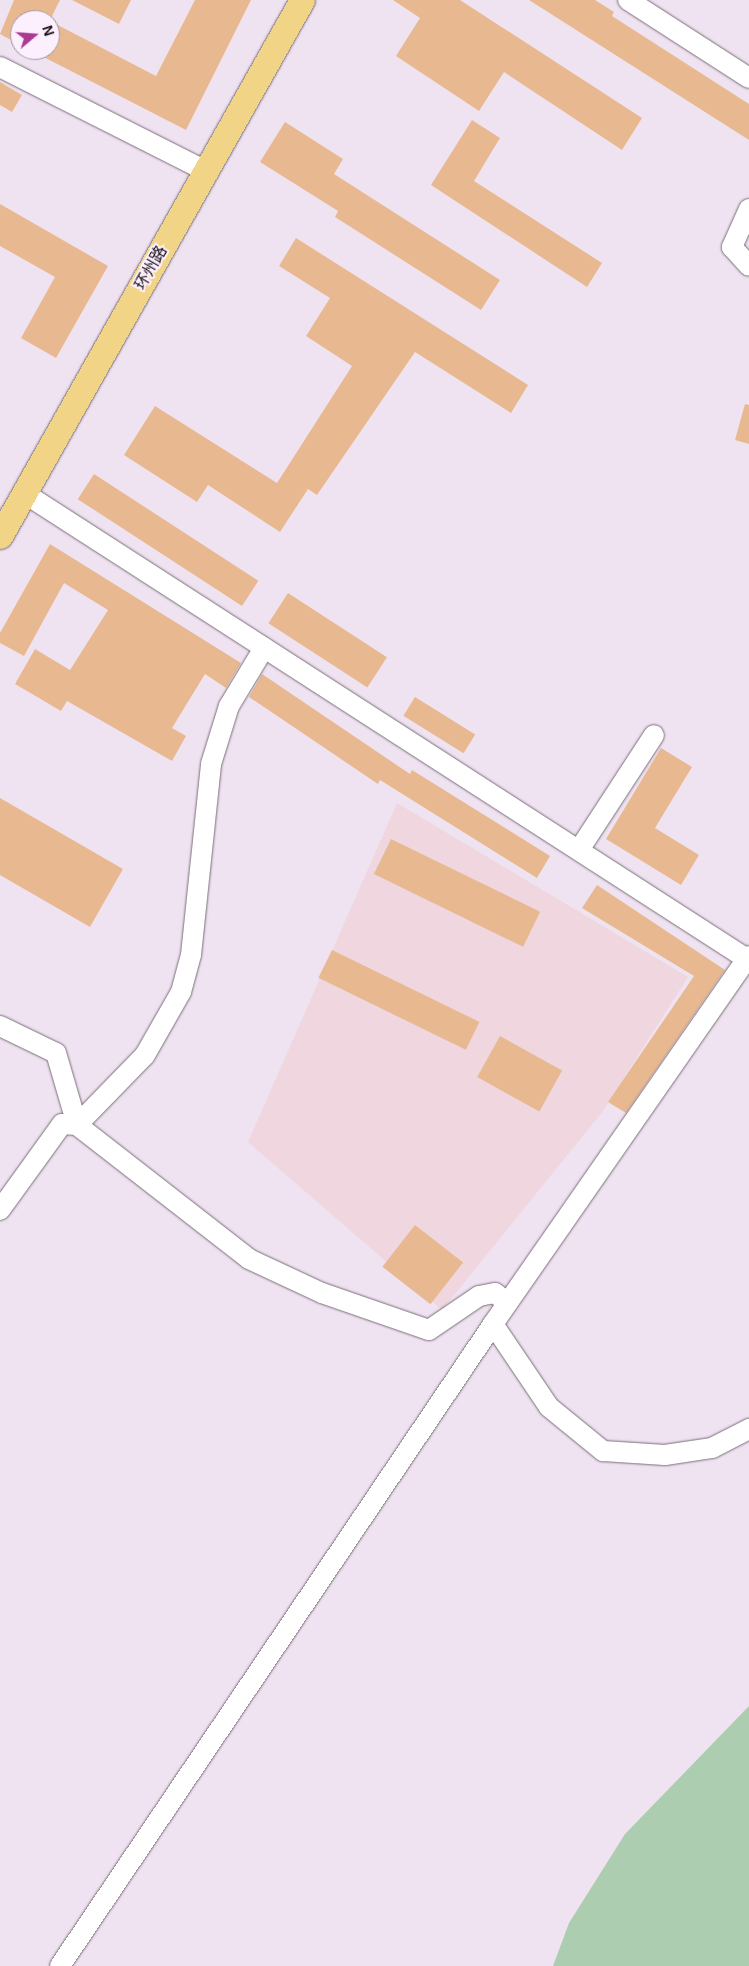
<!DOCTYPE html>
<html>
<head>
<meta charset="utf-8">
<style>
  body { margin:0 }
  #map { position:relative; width:749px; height:1966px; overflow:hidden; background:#f0e3f1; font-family:Helvetica,"Noto Sans SC",sans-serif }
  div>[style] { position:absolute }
  .education>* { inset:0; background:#efd6df }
  .green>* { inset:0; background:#accdb0 }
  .building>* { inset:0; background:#e8b991; transform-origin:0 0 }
  .roads { filter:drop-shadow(0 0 1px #796e7a) drop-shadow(0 0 1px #796e7a) }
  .minor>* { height:20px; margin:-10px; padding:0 10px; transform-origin:10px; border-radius:10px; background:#fff }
  .major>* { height:25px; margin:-12.5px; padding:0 12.5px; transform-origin:12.5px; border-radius:12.5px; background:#f2d487 }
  span { translate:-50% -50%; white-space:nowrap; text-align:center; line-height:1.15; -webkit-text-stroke:4px #fdf0fe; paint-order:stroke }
  .street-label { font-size:16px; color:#151015 }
  .north { position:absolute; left:10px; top:10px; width:50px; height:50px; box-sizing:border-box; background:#fdf0fe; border:1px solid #a096a1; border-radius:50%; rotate:72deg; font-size:14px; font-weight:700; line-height:20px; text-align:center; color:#151015 }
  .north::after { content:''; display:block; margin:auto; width:18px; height:22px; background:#ad3993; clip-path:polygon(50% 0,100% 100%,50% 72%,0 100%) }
</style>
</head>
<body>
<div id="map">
  <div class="education">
    <i style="clip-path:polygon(397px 803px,688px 977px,603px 1111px,442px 1310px,248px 1142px)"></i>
  </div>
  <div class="green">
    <i style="clip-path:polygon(749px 1706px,749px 1966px,553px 1966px,569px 1923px,625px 1834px)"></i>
  </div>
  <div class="building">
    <i style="clip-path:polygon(14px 0,60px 0,50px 20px,20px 20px,20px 45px,0 34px)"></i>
    <i style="clip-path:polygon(72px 0,131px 0,119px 24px)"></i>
    <i style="clip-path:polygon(195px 0,251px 0,186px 130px,30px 50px,50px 50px,50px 21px,156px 76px)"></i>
    <i style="clip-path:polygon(393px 0,460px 0,642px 118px,622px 150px,504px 72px,479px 111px,396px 56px,420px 18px)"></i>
    <i style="clip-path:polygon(529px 0,595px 0,614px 12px,612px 16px,749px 104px,749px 140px)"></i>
    <i style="clip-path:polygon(0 82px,22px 95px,12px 112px,0 105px)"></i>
    <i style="clip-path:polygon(472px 120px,500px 138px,474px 181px,602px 263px,587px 287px,431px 185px)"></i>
    <i style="clip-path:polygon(285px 122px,343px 159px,334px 174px,500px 280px,481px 310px,335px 217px,338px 211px,260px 162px)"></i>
    <i style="clip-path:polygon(0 204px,108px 266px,56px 358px,21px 338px,55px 277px,0 246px)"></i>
    <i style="clip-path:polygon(296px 238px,528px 385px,511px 413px,415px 352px,317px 495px,308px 489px,280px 532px,208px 485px,197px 502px,124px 455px,155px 406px,277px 483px,352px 366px,306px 336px,330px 298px,279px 266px)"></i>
    <i style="clip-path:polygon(745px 404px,749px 405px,749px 444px,735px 440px)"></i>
    <i style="left:94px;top:474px;width:196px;height:30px;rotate:33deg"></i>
    <i style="clip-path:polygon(50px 544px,241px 663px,226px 688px,205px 674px,172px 728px,186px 736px,172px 761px,67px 701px,61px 711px,15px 684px,35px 649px,70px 670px,108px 610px,64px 583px,24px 656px,0 643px,0 633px)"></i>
    <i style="left:288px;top:593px;width:118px;height:36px;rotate:33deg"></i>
    <i style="clip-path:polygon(262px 674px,410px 774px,412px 770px,550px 856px,537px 878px,380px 780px,378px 784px,249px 697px)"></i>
    <i style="left:415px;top:697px;width:71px;height:22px;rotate:32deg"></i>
    <i style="clip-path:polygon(661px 748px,692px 767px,655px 828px,699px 855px,681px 885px,606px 839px)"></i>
    <i style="clip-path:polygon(0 798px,123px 869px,90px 927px,0 875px)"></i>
    <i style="left:391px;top:839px;width:166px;height:39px;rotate:26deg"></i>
    <i style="clip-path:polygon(597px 885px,725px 970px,626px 1113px,608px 1102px,694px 976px,582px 908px)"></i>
    <i style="left:332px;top:950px;width:164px;height:31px;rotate:26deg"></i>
    <i style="left:500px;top:1036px;width:71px;height:47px;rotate:29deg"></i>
    <i style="left:415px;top:1225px;width:61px;height:53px;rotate:38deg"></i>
  </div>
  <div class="roads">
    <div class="minor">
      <i style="left:628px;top:0;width:144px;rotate:32.8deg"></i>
      <i style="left:0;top:67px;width:231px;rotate:26.8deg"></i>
      <i style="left:749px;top:209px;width:42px;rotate:114.1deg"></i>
      <i style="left:732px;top:247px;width:25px;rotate:48deg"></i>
      <i style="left:24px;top:493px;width:860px;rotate:32.8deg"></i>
      <i style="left:579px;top:850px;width:137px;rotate:-56.9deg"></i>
      <i style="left:0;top:1026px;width:62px;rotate:25.7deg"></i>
      <i style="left:56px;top:1053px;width:75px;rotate:73.7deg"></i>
      <i style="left:77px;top:1125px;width:98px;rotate:-45.8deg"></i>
      <i style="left:145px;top:1055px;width:73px;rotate:-60.3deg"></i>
      <i style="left:181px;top:992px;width:38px;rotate:-75deg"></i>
      <i style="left:191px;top:955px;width:192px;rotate:-84deg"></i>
      <i style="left:211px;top:764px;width:61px;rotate:-72.8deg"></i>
      <i style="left:229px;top:706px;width:68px;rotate:-58.9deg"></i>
      <i style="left:0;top:1210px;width:106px;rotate:-54.2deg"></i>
      <i style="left:62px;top:1124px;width:15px;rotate:4deg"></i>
      <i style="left:77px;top:1125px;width:218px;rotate:37.9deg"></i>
      <i style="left:249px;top:1259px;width:81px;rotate:25deg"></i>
      <i style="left:322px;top:1293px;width:113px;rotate:19.1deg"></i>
      <i style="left:429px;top:1330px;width:60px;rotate:-34.2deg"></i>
      <i style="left:479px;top:1296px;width:16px;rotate:-11deg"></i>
      <i style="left:495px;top:1293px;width:16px;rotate:38deg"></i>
      <i style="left:493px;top:1324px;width:100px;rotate:56deg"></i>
      <i style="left:549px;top:1407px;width:70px;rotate:39.2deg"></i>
      <i style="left:603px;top:1451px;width:62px;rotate:3.7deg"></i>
      <i style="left:665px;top:1455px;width:48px;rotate:-8.5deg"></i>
      <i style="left:712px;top:1448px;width:42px;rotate:-27.2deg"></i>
      <i style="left:60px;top:1966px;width:774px;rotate:-56deg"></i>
      <i style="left:493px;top:1324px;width:448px;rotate:-55.2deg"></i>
    </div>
    <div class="major">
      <i style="left:0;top:536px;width:615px;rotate:-60.6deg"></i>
    </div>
  </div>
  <div class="street-label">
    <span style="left:151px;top:268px;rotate:-60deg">环州路</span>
  </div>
  <div class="north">N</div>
</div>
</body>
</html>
